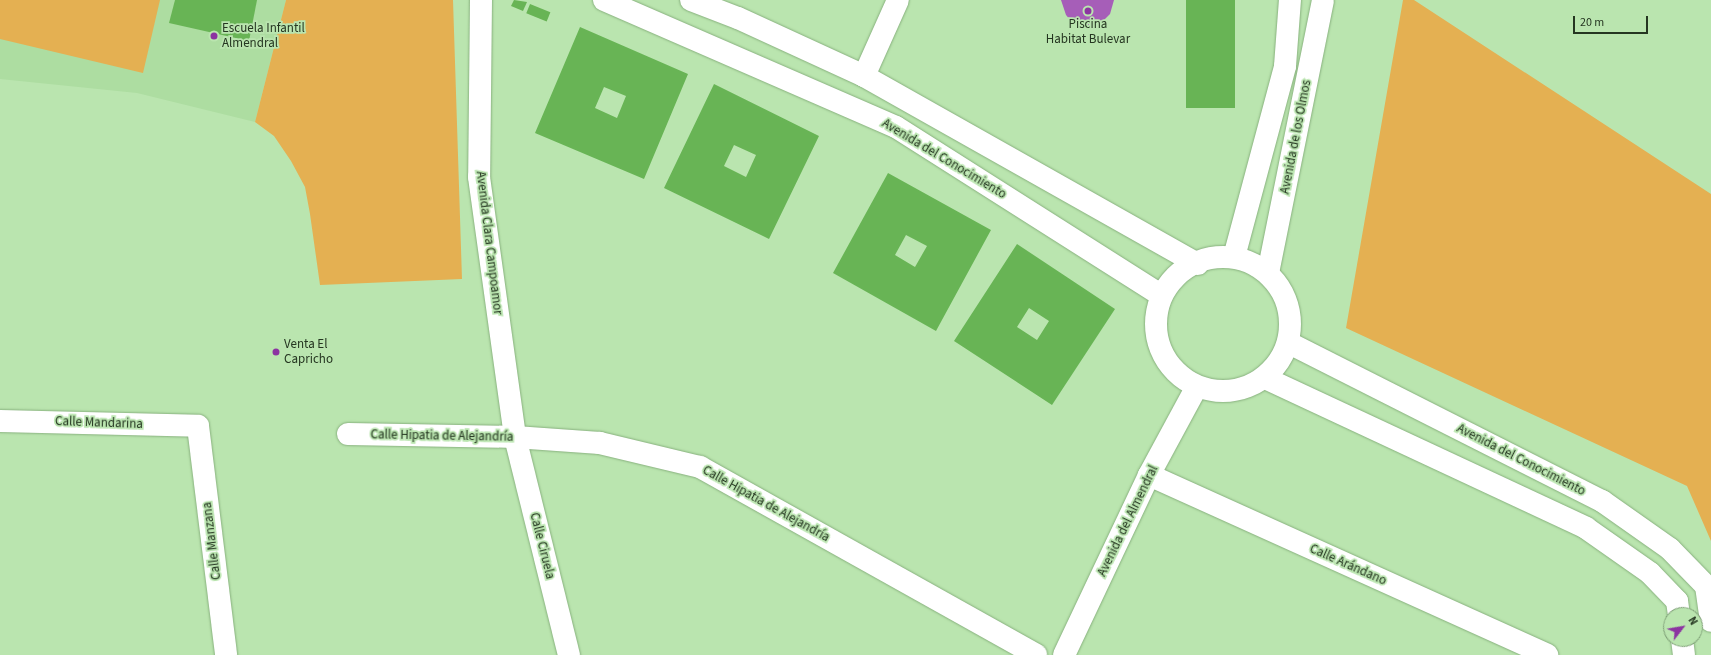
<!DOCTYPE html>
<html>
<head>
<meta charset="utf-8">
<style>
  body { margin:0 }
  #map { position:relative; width:1711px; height:655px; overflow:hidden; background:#bae5af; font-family:"Source Sans 3",sans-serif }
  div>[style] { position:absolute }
  .built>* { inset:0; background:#addda1 }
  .green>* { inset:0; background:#e4b052 }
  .water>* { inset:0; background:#a65eb8 }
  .building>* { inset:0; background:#68b455; transform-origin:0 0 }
  .roads { filter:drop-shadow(0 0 1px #88b17e) drop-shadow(0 0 1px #88b17e) }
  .minor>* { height:22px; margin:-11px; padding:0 11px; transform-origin:11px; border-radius:11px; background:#fff }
  .tertiary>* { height:22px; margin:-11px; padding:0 11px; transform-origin:11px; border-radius:11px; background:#fff }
  .tertiary>.ring { margin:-11px; padding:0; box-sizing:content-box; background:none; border:22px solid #fff; border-radius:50% }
  .dots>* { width:11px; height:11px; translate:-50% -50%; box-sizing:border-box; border:2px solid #bae5af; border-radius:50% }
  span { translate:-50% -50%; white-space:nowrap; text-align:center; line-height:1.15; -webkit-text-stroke:3.5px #bae5af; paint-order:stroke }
  .poi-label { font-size:13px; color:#253621 }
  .left { translate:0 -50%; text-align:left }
  .street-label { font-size:13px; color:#253621 }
  .north { position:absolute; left:1663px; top:607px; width:40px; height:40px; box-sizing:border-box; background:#bae5af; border:1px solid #7e9f76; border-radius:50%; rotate:59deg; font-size:11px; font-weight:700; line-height:16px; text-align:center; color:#253621 }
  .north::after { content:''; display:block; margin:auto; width:14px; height:18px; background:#8c34a1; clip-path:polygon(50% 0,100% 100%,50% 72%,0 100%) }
  .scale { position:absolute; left:1573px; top:16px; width:75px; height:18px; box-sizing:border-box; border:2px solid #253621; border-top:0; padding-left:5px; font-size:12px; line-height:14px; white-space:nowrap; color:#253621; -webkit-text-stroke:3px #bae5af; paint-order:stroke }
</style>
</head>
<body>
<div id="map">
  <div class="built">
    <i style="clip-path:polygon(0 0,286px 0,255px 122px,137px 93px,0 79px)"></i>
  </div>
  <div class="green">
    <i style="clip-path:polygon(0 0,160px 0,143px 73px,0 39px)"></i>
    <i style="clip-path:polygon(286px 0,453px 0,462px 279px,320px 285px,310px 214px,305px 187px,291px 161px,274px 136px,255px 122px)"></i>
    <i style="clip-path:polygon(1403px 0,1414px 0,1711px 194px,1711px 541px,1687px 486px,1346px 328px)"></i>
  </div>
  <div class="water">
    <i style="clip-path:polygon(1061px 0,1114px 0,1110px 14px,1104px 20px,1089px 27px,1072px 22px,1066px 15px)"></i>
  </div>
  <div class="building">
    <i style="clip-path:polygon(175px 0,257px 0,249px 41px,169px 23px)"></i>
    <i style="clip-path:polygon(514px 0,527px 2px,523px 11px,511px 6px)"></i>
    <i style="left:1186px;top:0;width:49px;height:108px"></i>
    <i style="left:530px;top:4px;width:22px;height:10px;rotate:22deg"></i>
    <i style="clip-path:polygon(evenodd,580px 27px,688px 74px,644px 179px,535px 133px,580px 27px,604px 87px,626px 96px,617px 118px,595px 108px,604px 87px)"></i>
    <i style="clip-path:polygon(evenodd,714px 84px,819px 136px,769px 239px,664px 188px,714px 84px,734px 145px,756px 155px,746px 177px,724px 166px,734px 145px)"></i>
    <i style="clip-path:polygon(evenodd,888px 173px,991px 230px,936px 331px,833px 273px,888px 173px,906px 235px,927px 246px,915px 267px,895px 255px,906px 235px)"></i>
    <i style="clip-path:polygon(evenodd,1017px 244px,1115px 309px,1052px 405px,954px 341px,1017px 244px,1029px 308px,1049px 321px,1037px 340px,1017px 327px,1029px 308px)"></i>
  </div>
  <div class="roads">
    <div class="minor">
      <i style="left:481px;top:0;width:177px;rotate:90.6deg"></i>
      <i style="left:479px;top:177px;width:262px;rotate:82.1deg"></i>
      <i style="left:515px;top:437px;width:225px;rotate:76.1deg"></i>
      <i style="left:864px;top:76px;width:83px;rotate:-65.9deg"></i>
      <i style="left:0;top:421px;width:198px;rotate:1.4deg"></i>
      <i style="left:198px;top:426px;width:231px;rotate:83deg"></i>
      <i style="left:348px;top:434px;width:167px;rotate:1deg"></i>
      <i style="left:515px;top:437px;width:85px;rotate:4deg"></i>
      <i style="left:600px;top:443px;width:103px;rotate:13.5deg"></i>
      <i style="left:700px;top:467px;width:385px;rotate:29.2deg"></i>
      <i style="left:1149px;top:475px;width:437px;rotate:24.3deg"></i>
      <i style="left:1064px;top:655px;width:199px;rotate:-64.7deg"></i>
      <i style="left:1149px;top:475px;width:99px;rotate:-61.6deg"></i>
    </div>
    <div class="tertiary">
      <i style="left:604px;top:0;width:318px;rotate:23.5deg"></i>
      <i style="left:896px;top:127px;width:314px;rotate:32.4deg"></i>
      <i style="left:691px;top:0;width:50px;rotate:21deg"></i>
      <i style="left:738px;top:18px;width:139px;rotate:24.7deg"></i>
      <i style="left:864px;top:76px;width:383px;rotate:29.4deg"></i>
      <i class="ring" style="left:1156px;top:257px;width:112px;height:112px"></i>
      <i style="left:1234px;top:257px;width:198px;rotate:-75deg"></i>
      <i style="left:1285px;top:66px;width:66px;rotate:-85.7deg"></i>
      <i style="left:1268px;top:273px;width:278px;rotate:-78.6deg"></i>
      <i style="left:1289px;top:343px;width:351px;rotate:26.8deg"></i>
      <i style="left:1602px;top:501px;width:83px;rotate:35.2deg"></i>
      <i style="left:1670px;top:549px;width:52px;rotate:45.8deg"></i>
      <i style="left:1706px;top:586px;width:35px;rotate:82deg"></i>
      <i style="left:1265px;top:378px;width:354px;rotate:25deg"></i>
      <i style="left:1586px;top:528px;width:78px;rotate:35.1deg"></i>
      <i style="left:1650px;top:573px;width:39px;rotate:46deg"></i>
      <i style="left:1677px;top:601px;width:14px;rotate:82deg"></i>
      <i style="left:1682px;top:639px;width:16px;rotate:83deg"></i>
    </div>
  </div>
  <div class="dots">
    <i style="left:1088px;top:11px;background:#8c34a1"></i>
    <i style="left:214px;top:36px;background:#8c34a1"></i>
    <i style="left:276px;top:352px;background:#8c34a1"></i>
  </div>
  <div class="poi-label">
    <span style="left:1088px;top:32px">Piscina<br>Habitat Bulevar</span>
    <span class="left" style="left:222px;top:36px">Escuela Infantil<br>Almendral</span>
    <span class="left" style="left:284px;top:352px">Venta El<br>Capricho</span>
  </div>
  <div class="street-label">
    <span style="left:1296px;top:137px;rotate:-79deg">Avenida de los Olmos</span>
    <span style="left:944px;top:159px;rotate:31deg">Avenida del Conocimiento</span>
    <span style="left:489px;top:243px;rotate:83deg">Avenida Clara Campoamor</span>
    <span style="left:99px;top:423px;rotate:2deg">Calle Mandarina</span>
    <span style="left:442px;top:436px;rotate:1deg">Calle Hipatia de Alejandría</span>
    <span style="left:1521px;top:460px;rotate:27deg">Avenida del Conocimiento</span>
    <span style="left:766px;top:504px;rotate:29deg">Calle Hipatia de Alejandría</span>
    <span style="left:1128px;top:521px;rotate:-64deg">Avenida del Almendral</span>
    <span style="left:212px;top:541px;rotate:-97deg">Calle Manzana</span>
    <span style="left:542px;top:546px;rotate:76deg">Calle Ciruela</span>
    <span style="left:1348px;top:565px;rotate:24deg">Calle Arándano</span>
  </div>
  <div class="north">N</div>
  <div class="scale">20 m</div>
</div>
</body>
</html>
